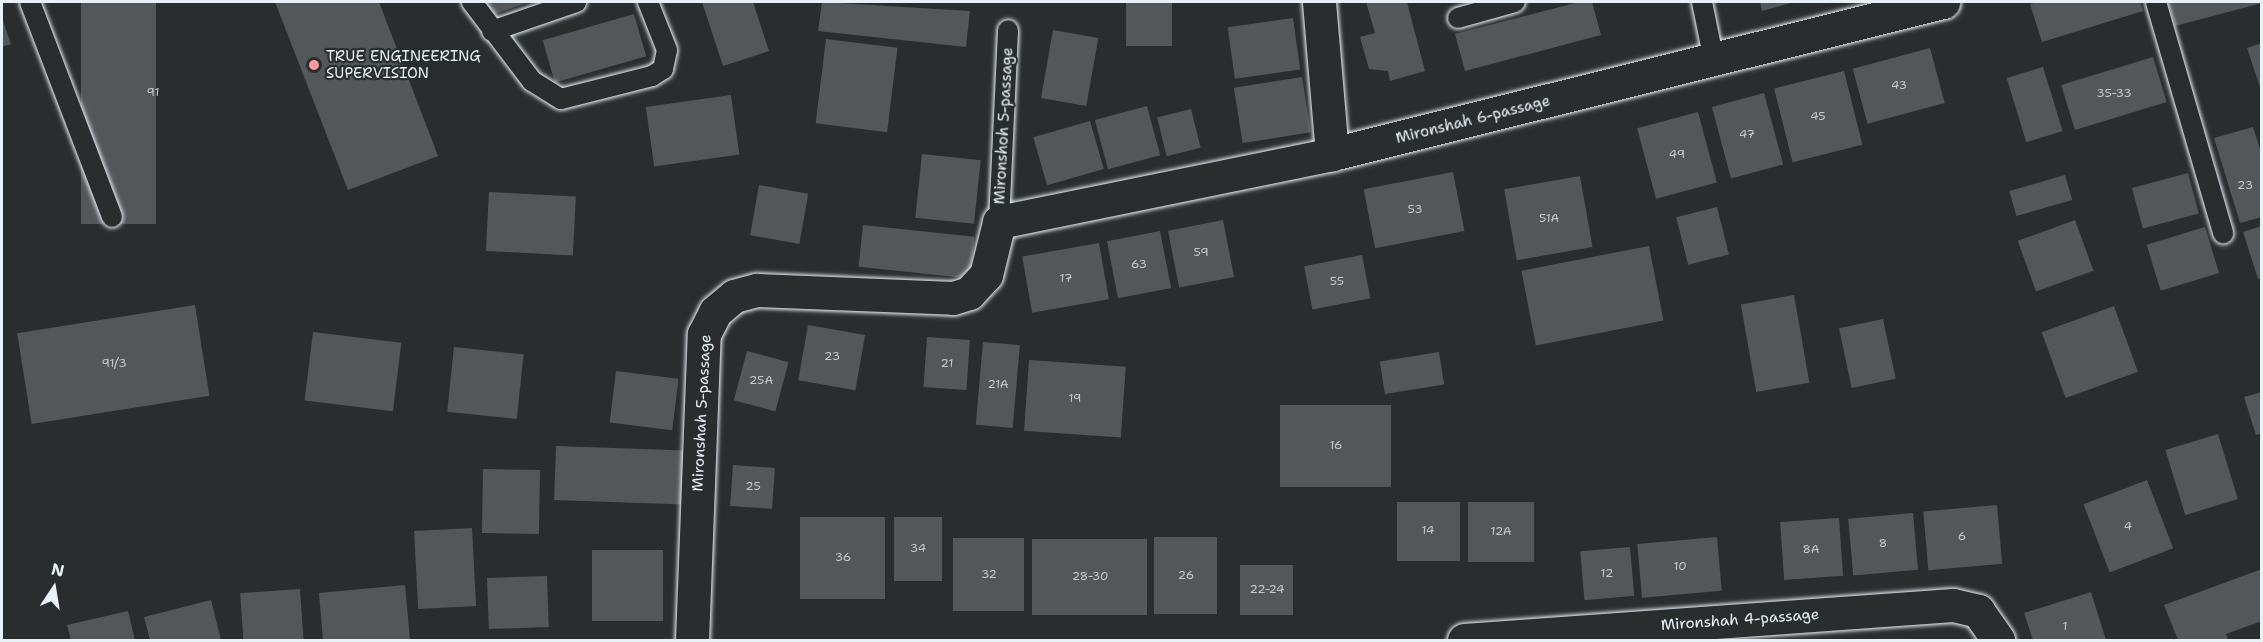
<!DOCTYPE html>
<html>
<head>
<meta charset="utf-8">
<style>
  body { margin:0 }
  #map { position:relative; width:2263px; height:642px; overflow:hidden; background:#2a2d2e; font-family:"Shantell Sans",sans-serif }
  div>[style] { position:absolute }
  .building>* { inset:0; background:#535759; transform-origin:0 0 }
  .roads { filter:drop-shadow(0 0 2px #e8f1f8) drop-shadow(0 0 2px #e8f1f8) }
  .service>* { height:20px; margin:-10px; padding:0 10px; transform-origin:10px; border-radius:10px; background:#2a2d2e }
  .minor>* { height:33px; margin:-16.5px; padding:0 16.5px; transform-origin:16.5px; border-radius:16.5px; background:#2a2d2e }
  .dots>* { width:16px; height:16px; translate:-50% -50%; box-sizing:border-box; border:3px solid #2a2d2e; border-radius:50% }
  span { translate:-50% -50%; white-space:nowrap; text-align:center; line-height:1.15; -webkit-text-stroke:4.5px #2a2d2e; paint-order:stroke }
  .number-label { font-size:12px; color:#c3cad0 }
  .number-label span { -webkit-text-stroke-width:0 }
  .poi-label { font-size:15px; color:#e8f1f8 }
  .left { translate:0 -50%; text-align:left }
  .street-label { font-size:15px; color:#e8f1f8 }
  .frame { position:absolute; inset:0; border:3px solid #e8f1f8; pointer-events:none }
  .north { position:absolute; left:24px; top:558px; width:60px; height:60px; -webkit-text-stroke:4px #2a2d2e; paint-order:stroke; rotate:12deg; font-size:16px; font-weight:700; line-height:24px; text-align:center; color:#e8f1f8 }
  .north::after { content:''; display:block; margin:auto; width:21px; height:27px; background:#e8f1f8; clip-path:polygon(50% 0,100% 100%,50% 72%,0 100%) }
</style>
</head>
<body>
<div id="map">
  <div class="building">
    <i style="left:81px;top:2px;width:75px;height:222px"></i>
    <i style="clip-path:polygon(275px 2px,379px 2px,438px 156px,348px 190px)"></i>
    <i style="clip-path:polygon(484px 2px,529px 2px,489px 16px)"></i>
    <i style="clip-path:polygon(702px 2px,753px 2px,769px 51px,723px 66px)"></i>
    <i style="clip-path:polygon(822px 2px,970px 11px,966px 47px,818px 31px)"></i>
    <i style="left:1126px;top:2px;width:46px;height:44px"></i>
    <i style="clip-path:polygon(1366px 2px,1407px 2px,1425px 71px,1390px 81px,1388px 71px,1369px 69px,1360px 37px,1375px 33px)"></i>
    <i style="clip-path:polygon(1579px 2px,1592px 2px,1601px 35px,1465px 71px,1455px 34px)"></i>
    <i style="clip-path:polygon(1760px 2px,1794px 2px,1762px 11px)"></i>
    <i style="clip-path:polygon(2038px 2px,2140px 2px,2143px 11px,2042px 42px,2030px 4px)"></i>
    <i style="clip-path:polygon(2168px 2px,2262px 2px,2262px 3px,2175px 26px)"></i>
    <i style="left:634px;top:14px;width:44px;height:95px;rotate:74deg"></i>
    <i style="clip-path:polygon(2px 18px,11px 44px,2px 47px)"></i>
    <i style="left:1293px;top:18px;width:52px;height:66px;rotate:82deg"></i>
    <i style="left:1053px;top:30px;width:46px;height:69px;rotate:10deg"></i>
    <i style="left:826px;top:39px;width:72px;height:85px;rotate:7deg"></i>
    <i style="clip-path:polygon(2262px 43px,2262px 90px,2261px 90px,2247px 48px)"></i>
    <i style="left:1930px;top:48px;width:57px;height:80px;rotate:75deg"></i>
    <i style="left:2153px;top:57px;width:47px;height:96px;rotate:73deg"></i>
    <i style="left:2043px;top:67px;width:67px;height:38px;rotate:73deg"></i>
    <i style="left:1844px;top:71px;width:76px;height:72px;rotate:76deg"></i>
    <i style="left:1302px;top:77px;width:56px;height:69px;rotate:81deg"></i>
    <i style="left:1764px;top:93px;width:74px;height:54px;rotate:75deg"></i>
    <i style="left:731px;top:95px;width:60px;height:86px;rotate:82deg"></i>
    <i style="left:1147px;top:106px;width:51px;height:54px;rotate:75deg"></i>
    <i style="left:1191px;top:109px;width:40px;height:35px;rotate:76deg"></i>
    <i style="left:1698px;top:112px;width:73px;height:63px;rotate:75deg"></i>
    <i style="left:1090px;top:121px;width:50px;height:59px;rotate:74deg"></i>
    <i style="clip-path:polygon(2253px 127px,2262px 155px,2262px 217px,2240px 223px,2214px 138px)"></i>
    <i style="left:922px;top:154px;width:59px;height:64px;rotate:6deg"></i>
    <i style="left:1453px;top:172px;width:60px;height:91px;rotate:79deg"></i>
    <i style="left:2188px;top:173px;width:42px;height:58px;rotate:75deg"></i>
    <i style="left:2065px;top:175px;width:26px;height:58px;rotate:74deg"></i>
    <i style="left:1580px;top:176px;width:72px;height:77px;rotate:80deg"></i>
    <i style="left:759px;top:185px;width:50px;height:51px;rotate:10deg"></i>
    <i style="left:489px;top:192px;width:87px;height:59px;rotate:3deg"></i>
    <i style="left:1717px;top:207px;width:49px;height:42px;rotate:76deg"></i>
    <i style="left:1223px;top:220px;width:58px;height:56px;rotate:79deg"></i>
    <i style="left:2075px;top:220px;width:54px;height:61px;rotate:70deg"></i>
    <i style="left:863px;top:225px;width:112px;height:42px;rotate:6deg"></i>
    <i style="clip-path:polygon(2262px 226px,2262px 278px,2258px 279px,2243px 232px)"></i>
    <i style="left:2205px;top:227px;width:48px;height:61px;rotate:73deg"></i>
    <i style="left:1160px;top:231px;width:58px;height:54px;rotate:79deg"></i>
    <i style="left:1099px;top:243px;width:57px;height:78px;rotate:80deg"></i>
    <i style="left:1649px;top:246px;width:76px;height:130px;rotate:79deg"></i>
    <i style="left:1362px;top:255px;width:44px;height:59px;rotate:79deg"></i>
    <i style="left:1794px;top:295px;width:89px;height:54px;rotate:80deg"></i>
    <i style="left:195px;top:305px;width:92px;height:180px;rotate:81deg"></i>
    <i style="left:2114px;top:306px;width:70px;height:77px;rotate:70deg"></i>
    <i style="left:1883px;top:319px;width:61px;height:45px;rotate:78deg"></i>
    <i style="left:808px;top:325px;width:58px;height:56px;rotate:10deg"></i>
    <i style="left:313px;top:332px;width:89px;height:69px;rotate:7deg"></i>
    <i style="left:927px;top:337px;width:43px;height:50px;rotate:4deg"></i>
    <i style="left:983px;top:342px;width:37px;height:83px;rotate:5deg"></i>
    <i style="left:454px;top:347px;width:70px;height:65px;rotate:6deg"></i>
    <i style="left:747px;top:351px;width:43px;height:51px;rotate:15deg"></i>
    <i style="left:1439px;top:352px;width:33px;height:60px;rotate:81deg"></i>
    <i style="left:1029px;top:360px;width:97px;height:71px;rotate:4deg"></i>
    <i style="left:616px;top:371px;width:63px;height:52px;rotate:7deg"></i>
    <i style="clip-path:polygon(2262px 392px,2262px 433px,2256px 435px,2244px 397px)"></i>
    <i style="left:1391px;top:405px;width:82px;height:111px;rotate:90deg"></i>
    <i style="left:2218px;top:434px;width:68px;height:55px;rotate:73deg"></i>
    <i style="left:556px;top:446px;width:130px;height:54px;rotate:2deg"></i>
    <i style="left:733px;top:465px;width:42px;height:41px;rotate:4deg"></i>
    <i style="left:483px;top:469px;width:57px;height:64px;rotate:1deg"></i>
    <i style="left:2147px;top:480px;width:73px;height:68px;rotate:69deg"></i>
    <i style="left:1397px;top:502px;width:63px;height:59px"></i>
    <i style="left:1468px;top:502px;width:66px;height:60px"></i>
    <i style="left:1997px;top:505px;width:59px;height:74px;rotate:85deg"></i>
    <i style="left:1913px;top:513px;width:57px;height:65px;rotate:85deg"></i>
    <i style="left:800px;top:517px;width:85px;height:82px"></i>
    <i style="left:894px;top:517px;width:48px;height:64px"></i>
    <i style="left:1839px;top:518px;width:58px;height:59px;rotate:86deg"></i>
    <i style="left:472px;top:528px;width:78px;height:58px;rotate:87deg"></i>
    <i style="left:1217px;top:537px;width:77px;height:63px;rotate:90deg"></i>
    <i style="left:1717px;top:537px;width:54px;height:80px;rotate:85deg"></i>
    <i style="left:953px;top:538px;width:71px;height:73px"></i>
    <i style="left:1032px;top:539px;width:115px;height:76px"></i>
    <i style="left:1630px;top:547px;width:49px;height:50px;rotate:85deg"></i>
    <i style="left:592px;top:550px;width:71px;height:71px"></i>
    <i style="left:1240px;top:565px;width:53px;height:50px"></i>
    <i style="clip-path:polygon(2262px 569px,2262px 621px,2226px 634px,2228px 640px,2178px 640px,2164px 605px)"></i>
    <i style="left:547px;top:576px;width:51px;height:60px;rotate:88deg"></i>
    <i style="clip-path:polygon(405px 585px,410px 640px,323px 640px,319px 593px)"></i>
    <i style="left:300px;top:589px;width:51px;height:60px;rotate:86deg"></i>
    <i style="clip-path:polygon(2091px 592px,2106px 640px,2033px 640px,2024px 613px)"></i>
    <i style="clip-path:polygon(211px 600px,221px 640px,150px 640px,144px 617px)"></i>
    <i style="clip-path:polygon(128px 611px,135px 640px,71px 640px,67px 625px)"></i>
  </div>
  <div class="roads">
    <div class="service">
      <i style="left:30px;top:2px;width:230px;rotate:69.1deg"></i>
      <i style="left:472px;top:2px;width:99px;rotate:52.8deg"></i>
      <i style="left:532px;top:81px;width:34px;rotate:32deg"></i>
      <i style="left:561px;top:99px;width:94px;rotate:-14.2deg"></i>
      <i style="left:652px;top:76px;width:13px;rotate:-32deg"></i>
      <i style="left:663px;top:69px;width:19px;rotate:-78deg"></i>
      <i style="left:667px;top:50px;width:52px;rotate:-111.6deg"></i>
      <i style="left:1702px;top:2px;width:60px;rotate:78.5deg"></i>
      <i style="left:2156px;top:2px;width:241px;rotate:73.8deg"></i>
      <i style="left:1458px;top:18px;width:59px;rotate:-15.7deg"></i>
      <i style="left:492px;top:31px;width:89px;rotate:-19deg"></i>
      <i style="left:999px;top:222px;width:192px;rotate:-87.3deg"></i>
    </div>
    <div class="minor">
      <i style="left:1319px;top:2px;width:153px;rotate:85.1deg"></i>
      <i style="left:692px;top:640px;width:306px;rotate:-87.8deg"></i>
      <i style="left:704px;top:334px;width:25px;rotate:-63deg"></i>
      <i style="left:715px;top:312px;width:25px;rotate:-40deg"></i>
      <i style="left:734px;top:296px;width:24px;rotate:-15deg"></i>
      <i style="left:757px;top:290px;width:196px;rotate:2.3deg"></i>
      <i style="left:953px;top:298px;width:17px;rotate:-17deg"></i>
      <i style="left:969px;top:293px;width:25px;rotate:-47deg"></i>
      <i style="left:986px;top:275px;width:55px;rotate:-76.2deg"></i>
      <i style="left:999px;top:222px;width:340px;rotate:-11.5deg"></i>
      <i style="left:1332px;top:154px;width:630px;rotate:-13.97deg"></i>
      <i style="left:1464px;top:640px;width:490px;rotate:-4.1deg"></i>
      <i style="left:1953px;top:605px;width:26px;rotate:13deg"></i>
      <i style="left:1978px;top:611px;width:35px;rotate:55deg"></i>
    </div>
  </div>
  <div class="dots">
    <i style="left:314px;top:65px;background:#ff9aa2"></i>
  </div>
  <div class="number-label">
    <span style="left:1899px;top:86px">43</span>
    <span style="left:153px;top:93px">91</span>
    <span style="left:2114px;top:94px">35-33</span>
    <span style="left:1818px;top:117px">45</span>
    <span style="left:1747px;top:135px">47</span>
    <span style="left:1677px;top:155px">49</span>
    <span style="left:2245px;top:186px">23</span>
    <span style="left:1415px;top:210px">53</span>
    <span style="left:1549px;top:219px">51A</span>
    <span style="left:1201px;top:253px">59</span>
    <span style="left:1139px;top:265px">63</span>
    <span style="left:1066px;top:279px">17</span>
    <span style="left:1337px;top:282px">55</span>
    <span style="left:832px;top:357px">23</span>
    <span style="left:114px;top:364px">91/3</span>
    <span style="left:947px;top:364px">21</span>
    <span style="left:761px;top:381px">25A</span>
    <span style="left:998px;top:385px">21A</span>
    <span style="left:1075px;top:399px">19</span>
    <span style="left:1336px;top:446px">16</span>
    <span style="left:753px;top:487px">25</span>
    <span style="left:2128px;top:527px">4</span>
    <span style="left:1428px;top:531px">14</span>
    <span style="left:1501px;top:532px">12A</span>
    <span style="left:1962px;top:537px">6</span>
    <span style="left:1883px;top:544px">8</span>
    <span style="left:918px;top:549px">34</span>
    <span style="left:1811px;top:550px">8A</span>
    <span style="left:843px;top:558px">36</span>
    <span style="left:1680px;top:567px">10</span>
    <span style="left:1607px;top:574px">12</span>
    <span style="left:989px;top:575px">32</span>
    <span style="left:1186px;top:576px">26</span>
    <span style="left:1090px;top:577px">28-30</span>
    <span style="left:1267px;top:590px">22-24</span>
    <span style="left:2065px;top:627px">1</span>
  </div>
  <div class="poi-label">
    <span class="left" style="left:326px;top:65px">TRUE ENGINEERING<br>SUPERVISION</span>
  </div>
  <div class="street-label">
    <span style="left:1473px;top:120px;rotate:-14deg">Mironshah 6-passage</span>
    <span style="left:1004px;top:126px;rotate:-87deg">Mironshoh 5-passage</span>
    <span style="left:702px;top:413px;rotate:-87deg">Mironshah 5-passage</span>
    <span style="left:1740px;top:620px;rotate:-4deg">Mironshah 4-passage</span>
  </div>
  <div class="frame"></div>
  <div class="north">N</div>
</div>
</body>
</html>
